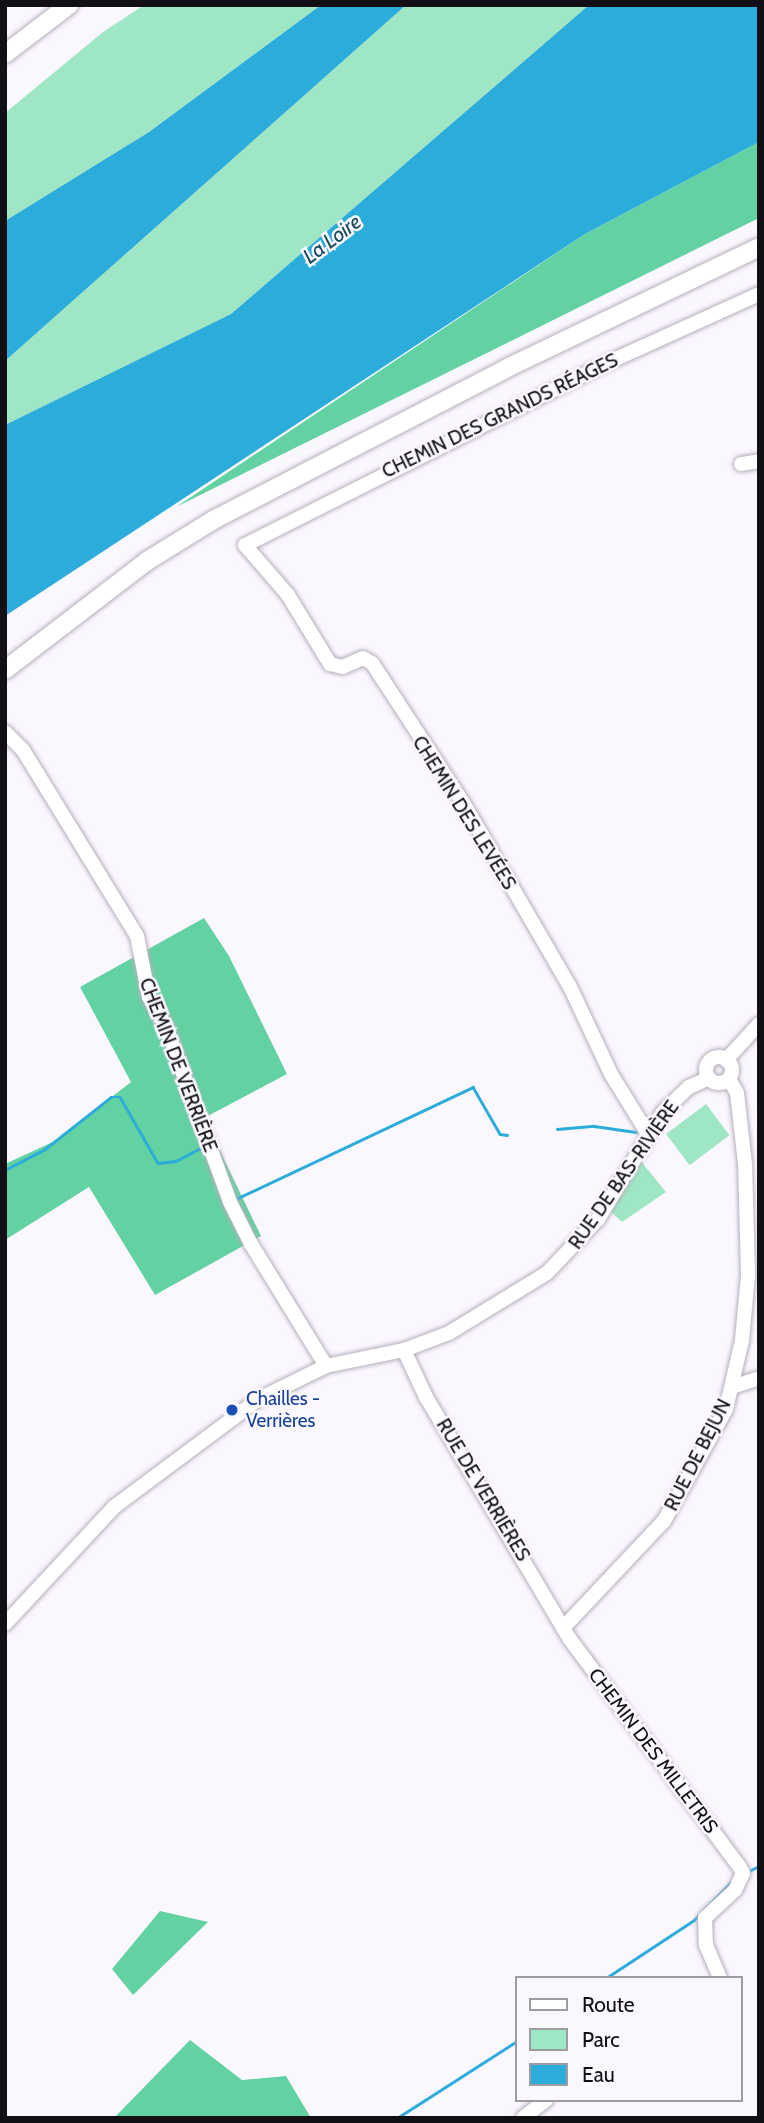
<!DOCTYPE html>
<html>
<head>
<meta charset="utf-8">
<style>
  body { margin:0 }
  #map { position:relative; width:764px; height:2123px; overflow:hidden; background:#fbf7ff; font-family:Cabin,sans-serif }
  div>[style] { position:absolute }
  .green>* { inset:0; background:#9fe7c4; transform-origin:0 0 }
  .forest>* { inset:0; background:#63d2a2 }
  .water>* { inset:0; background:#2bacda }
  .stream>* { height:2.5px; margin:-1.25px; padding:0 1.25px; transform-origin:1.25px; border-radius:1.25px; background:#2bacda }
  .roads { filter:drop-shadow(0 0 2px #b5afba) drop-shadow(0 0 2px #b5afba) }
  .minor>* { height:14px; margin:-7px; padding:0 7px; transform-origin:7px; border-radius:7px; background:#fff }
  .minor>.ring { margin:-7px; padding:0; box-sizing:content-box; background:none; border:14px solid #fff; border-radius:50% }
  .major>* { height:18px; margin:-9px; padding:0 9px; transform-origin:9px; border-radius:9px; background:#fff }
  .dots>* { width:19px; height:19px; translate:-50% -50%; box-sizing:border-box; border:4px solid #fbf7ff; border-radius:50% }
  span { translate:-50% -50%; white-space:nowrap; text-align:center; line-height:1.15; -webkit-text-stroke:5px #fbf7ff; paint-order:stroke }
  .street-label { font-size:19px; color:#121014 }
  .transit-label { font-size:19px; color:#164399 }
  .left { translate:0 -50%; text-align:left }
  .water-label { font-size:21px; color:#17495d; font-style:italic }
  .frame { position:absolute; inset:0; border:7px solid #121014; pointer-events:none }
  .legend { position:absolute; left:515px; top:1976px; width:228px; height:126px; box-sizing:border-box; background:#fbf7ff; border:2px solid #9e9ba1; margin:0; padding:9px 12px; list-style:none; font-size:21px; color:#121014 }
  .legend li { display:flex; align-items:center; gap:14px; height:35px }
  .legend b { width:35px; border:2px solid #9e9ba1 }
</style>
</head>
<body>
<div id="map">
  <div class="green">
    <i style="clip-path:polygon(144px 5px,321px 5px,149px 132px,5px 221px,5px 113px,103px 32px)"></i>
    <i style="clip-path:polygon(406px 5px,589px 5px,231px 314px,5px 425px,5px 361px)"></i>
    <i style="left:706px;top:1104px;width:39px;height:50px;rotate:53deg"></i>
    <i style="clip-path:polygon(640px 1160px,666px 1192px,622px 1222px,611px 1212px)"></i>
  </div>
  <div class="forest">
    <i style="clip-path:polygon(759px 142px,759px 218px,176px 507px,585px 234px)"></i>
    <i style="clip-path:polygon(204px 918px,229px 956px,287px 1074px,204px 1118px,261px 1236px,155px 1295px,89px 1187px,5px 1240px,5px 1164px,55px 1141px,131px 1082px,80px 987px)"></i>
    <i style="clip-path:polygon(160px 1911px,208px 1922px,133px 1995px,112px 1969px)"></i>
    <i style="clip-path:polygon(190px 2040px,242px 2080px,286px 2076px,311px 2118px,114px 2118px)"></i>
  </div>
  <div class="water">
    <i style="clip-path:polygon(321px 5px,406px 5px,5px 361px,5px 221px,149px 132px)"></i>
    <i style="clip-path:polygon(589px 5px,759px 5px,759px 142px,585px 234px,5px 616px,5px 425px,231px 314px)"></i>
  </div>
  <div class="stream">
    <i style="left:557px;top:1129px;width:37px;rotate:-5deg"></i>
    <i style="left:594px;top:1126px;width:42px;rotate:8.1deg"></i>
    <i style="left:5px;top:1170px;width:45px;rotate:-27.7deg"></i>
    <i style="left:45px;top:1149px;width:84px;rotate:-38.2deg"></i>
    <i style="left:111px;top:1097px;width:9px"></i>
    <i style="left:120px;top:1097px;width:76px;rotate:60.1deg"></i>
    <i style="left:158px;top:1163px;width:18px;rotate:-6deg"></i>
    <i style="left:176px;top:1161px;width:32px;rotate:-28deg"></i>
    <i style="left:236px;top:1199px;width:262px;rotate:-25.3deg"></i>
    <i style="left:473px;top:1087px;width:54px;rotate:60.1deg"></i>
    <i style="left:500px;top:1134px;width:7px;rotate:8deg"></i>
    <i style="left:749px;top:1871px;width:11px;rotate:-27deg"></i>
    <i style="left:606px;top:1978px;width:105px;rotate:-33.4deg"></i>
    <i style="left:694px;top:1920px;width:56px;rotate:-45.7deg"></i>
    <i style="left:397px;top:2118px;width:143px;rotate:-32.7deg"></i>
  </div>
  <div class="roads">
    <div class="minor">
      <i style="left:741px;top:464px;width:18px;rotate:-9deg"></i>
      <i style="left:5px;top:732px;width:25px;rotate:45deg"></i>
      <i style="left:23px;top:750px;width:218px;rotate:58.5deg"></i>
      <i style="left:137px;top:936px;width:62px;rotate:78.9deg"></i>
      <i style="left:149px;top:997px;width:34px;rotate:60deg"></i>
      <i style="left:166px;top:1027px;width:186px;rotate:69.9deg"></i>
      <i style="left:230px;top:1202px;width:47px;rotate:63.4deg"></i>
      <i style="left:251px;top:1244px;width:143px;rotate:58.4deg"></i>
      <i class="ring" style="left:706px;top:1057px;width:12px;height:12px"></i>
      <i style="left:726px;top:1060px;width:49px;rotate:-47.5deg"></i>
      <i style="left:648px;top:1134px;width:70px;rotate:-121.7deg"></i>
      <i style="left:611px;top:1074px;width:96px;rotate:-115.2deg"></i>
      <i style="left:570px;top:987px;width:211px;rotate:-120.1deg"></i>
      <i style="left:464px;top:804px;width:168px;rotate:-123.1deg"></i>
      <i style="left:372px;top:663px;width:10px;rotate:-151deg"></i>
      <i style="left:363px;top:658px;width:22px;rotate:156deg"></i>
      <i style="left:343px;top:667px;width:13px;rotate:-167deg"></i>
      <i style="left:330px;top:664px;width:81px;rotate:-121.3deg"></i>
      <i style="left:288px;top:595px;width:66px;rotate:-130.7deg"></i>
      <i style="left:245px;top:545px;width:405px;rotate:-26.7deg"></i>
      <i style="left:607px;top:363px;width:167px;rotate:-24.4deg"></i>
      <i style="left:404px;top:1350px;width:52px;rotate:64.9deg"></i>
      <i style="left:426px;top:1397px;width:280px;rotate:59.3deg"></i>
      <i style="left:569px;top:1638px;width:284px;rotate:53.3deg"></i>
      <i style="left:739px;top:1866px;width:8px;rotate:60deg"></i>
      <i style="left:743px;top:1873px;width:19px;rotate:115deg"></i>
      <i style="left:735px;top:1890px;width:41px;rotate:137deg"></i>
      <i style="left:705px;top:1918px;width:27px;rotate:88deg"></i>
      <i style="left:706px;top:1945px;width:36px;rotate:67deg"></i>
      <i style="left:732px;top:1387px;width:28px;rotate:-18deg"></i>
      <i style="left:5px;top:1624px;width:160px;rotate:-47deg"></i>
      <i style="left:114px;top:1507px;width:181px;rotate:-36.7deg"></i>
      <i style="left:259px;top:1399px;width:75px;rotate:-26.2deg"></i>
      <i style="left:326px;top:1366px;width:80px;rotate:-11.6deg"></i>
      <i style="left:404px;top:1350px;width:48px;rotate:-20.7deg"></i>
      <i style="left:449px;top:1333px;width:115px;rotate:-31.5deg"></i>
      <i style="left:547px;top:1273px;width:74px;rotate:-46.6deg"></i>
      <i style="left:598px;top:1219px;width:125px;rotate:-58.7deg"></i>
      <i style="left:663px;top:1112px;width:36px;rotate:-44deg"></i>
      <i style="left:689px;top:1087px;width:22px;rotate:-24deg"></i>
      <i style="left:563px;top:1628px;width:147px;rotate:-46.7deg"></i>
      <i style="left:664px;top:1521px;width:128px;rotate:-61deg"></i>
      <i style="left:726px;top:1409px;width:71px;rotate:-76.9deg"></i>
      <i style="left:742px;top:1340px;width:65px;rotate:-84.7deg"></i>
      <i style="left:748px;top:1275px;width:111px;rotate:-91.5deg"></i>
      <i style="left:745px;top:1164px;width:71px;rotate:-96.4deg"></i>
      <i style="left:737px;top:1093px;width:16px;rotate:-120deg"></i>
      <i style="left:523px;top:2118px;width:29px;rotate:-38deg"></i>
    </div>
    <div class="major">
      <i style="left:5px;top:54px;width:81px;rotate:-37.4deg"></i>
      <i style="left:5px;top:670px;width:179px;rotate:-37.5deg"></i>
      <i style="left:147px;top:561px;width:80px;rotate:-31.7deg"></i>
      <i style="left:215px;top:519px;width:329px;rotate:-27.3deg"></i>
      <i style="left:507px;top:368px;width:280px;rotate:-25.6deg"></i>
    </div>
  </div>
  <div class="dots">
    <i style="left:232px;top:1410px;background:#1a4fb4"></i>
  </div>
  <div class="street-label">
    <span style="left:500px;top:416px;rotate:-26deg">CHEMIN DES GRANDS RÉAGES</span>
    <span style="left:464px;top:813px;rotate:58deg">CHEMIN DES LEVÉES</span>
    <span style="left:178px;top:1065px;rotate:69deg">CHEMIN DE VERRIÈRE</span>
    <span style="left:624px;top:1175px;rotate:-55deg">RUE DE BAS-RIVIÈRE</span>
    <span style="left:698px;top:1455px;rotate:-63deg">RUE DE BEJUN</span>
    <span style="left:483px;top:1490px;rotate:59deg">RUE DE VERRIÈRES</span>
    <span style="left:653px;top:1751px;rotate:53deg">CHEMIN DES MILLETRIS</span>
  </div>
  <div class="transit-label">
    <span class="left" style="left:246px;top:1410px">Chailles -<br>Verrières</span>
  </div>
  <div class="water-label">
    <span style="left:332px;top:239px;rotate:-37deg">La Loire</span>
  </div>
  <div class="frame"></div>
  <ul class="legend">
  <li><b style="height:9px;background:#fff"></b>Route</li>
  <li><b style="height:19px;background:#9fe7c4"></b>Parc</li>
  <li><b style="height:19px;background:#2bacda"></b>Eau</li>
  </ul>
</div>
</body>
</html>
